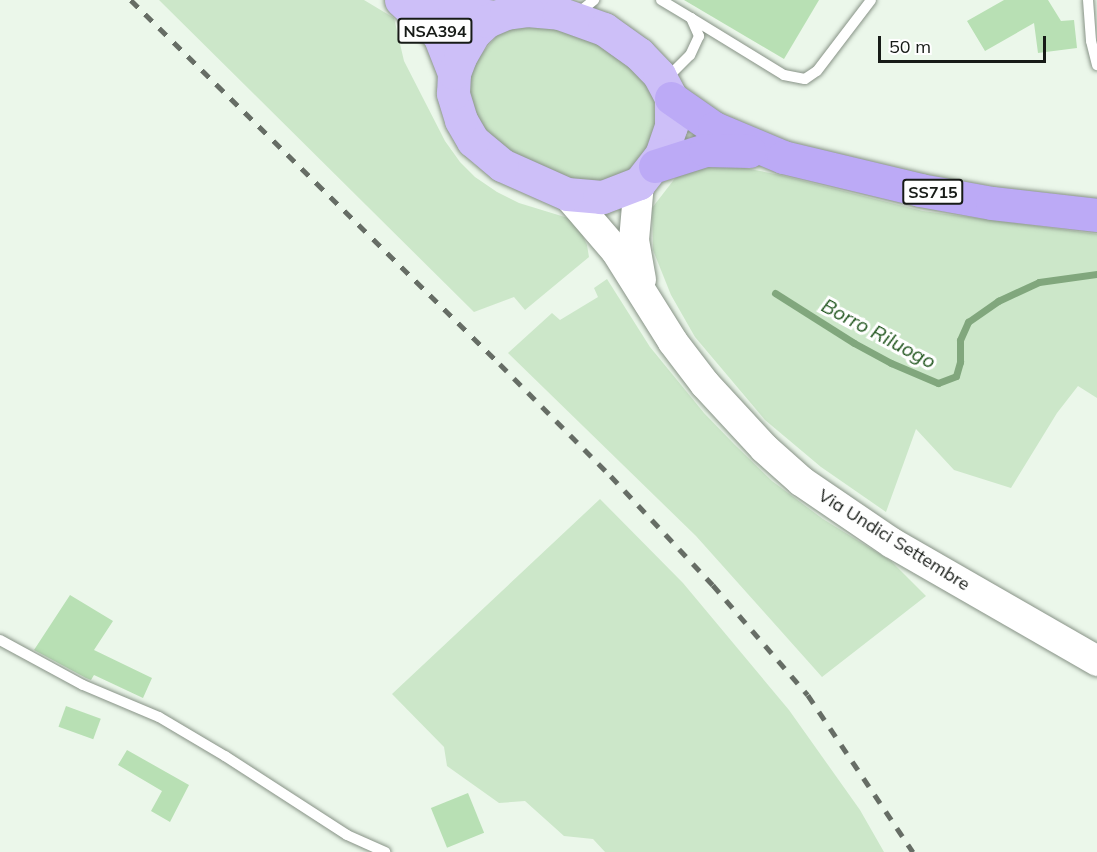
<!DOCTYPE html>
<html>
<head>
<meta charset="utf-8">
<style>
  body { margin:0 }
  #map { position:relative; width:1097px; height:852px; overflow:hidden; background:#ebf7ea; font-family:Mulish,sans-serif }
  div>[style] { position:absolute }
  .green>* { inset:0; background:#cce7c9 }
  .stream>* { height:7px; margin:-3.5px; padding:0 3.5px; transform-origin:3.5px; border-radius:3.5px; background:#81a77d }
  .building>* { inset:0; background:#b8e0b4; transform-origin:0 0 }
  .roads { filter:drop-shadow(0 0 2px #879286) drop-shadow(0 0 2px #879286) }
  .service>* { height:10px; margin:-5px; padding:0 5px; transform-origin:5px; border-radius:5px; background:#fff }
  .secondary>* { height:30px; margin:-15px; padding:0 15px; transform-origin:15px; border-radius:15px; background:#fff }
  .primary>* { height:33px; margin:-16.5px; padding:0 16.5px; transform-origin:16.5px; border-radius:16.5px; background:#cdbff8 }
  .trunk>* { height:33px; margin:-16.5px; padding:0 16.5px; transform-origin:16.5px; border-radius:16.5px; background:#bcaaf6 }
  .rail>* { height:4.5px; margin-top:-2.25px; transform-origin:0; background:repeating-linear-gradient(90deg,#666d65 0 10px,transparent 0 20px) }
  span { translate:-50% -50%; white-space:nowrap; text-align:center; line-height:1.15; -webkit-text-stroke:6px #fff; paint-order:stroke }
  .shield-label span { padding:2px 4px; background:#fff; border:2px solid; border-radius:4px; -webkit-text-stroke-width:0 }
  .shield-label { font-size:16px; color:#171b17; font-weight:700 }
  .street-label { font-size:18px; color:#171b17 }
  .water-label { font-size:20px; color:#20551d; font-style:italic }
  .scale { position:absolute; left:878px; top:36px; width:168px; height:27px; box-sizing:border-box; border:3px solid #171b17; border-top:0; padding-left:8px; font-size:18px; line-height:21px; white-space:nowrap; color:#171b17; -webkit-text-stroke:4px #fff; paint-order:stroke }
</style>
</head>
<body>
<div id="map">
  <div class="green">
    <i style="clip-path:polygon(159px 0,364px 0,394px 18px,404px 61px,445px 141px,460px 162px,475px 177px,497px 192px,519px 203px,568px 218px,581px 232px,587px 245px,589px 257px,525px 310px,514px 297px,474px 312px)"></i>
    <i style="clip-path:polygon(559px 25px,609px 48px,653px 90px,656px 126px,641px 163px,610px 182px,574px 180px,517px 158px,484px 131px,469px 105px,470px 68px,499px 33px,512px 27px)"></i>
    <i style="clip-path:polygon(719px 163px,780px 175px,923px 211px,1097px 234px,1097px 398px,1078px 386px,1057px 413px,1011px 488px,954px 470px,916px 429px,886px 512px,821px 467px,765px 420px,695px 337px,671px 295px,653px 250px,652px 208px,676px 177px,697px 167px)"></i>
    <i style="clip-path:polygon(607px 279px,650px 347px,704px 413px,734px 444px,772px 481px,823px 519px,891px 561px,926px 596px,822px 677px,696px 536px,508px 353px,552px 313px,560px 320px,598px 297px,594px 288px)"></i>
    <i style="clip-path:polygon(600px 499px,683px 583px,789px 710px,860px 810px,884px 852px,605px 852px,593px 839px,564px 836px,525px 801px,499px 803px,447px 766px,444px 747px,392px 694px)"></i>
  </div>
  <div class="stream">
    <i style="left:775px;top:293px;width:93px;rotate:32.3deg"></i>
    <i style="left:854px;top:343px;width:42px;rotate:28.4deg"></i>
    <i style="left:891px;top:363px;width:51px;rotate:23.1deg"></i>
    <i style="left:938px;top:383px;width:19px;rotate:-21deg"></i>
    <i style="left:956px;top:376px;width:15px;rotate:-74deg"></i>
    <i style="left:960px;top:362px;width:22px;rotate:-90deg"></i>
    <i style="left:960px;top:340px;width:20px;rotate:-66deg"></i>
    <i style="left:968px;top:322px;width:37px;rotate:-35deg"></i>
    <i style="left:998px;top:301px;width:45px;rotate:-24.9deg"></i>
    <i style="left:1039px;top:282px;width:59px;rotate:-7.9deg"></i>
  </div>
  <div class="building">
    <i style="clip-path:polygon(684px 0,819px 0,784px 59px)"></i>
    <i style="clip-path:polygon(1004px 0,1048px 0,1061px 21px,1074px 20px,1077px 48px,1038px 53px,1034px 23px,985px 51px,967px 21px)"></i>
    <i style="clip-path:polygon(70px 595px,113px 621px,94px 650px,152px 678px,143px 698px,94px 675px,91px 680px,86px 678px,34px 650px)"></i>
    <i style="left:66px;top:706px;width:37px;height:22px;rotate:20deg"></i>
    <i style="clip-path:polygon(127px 750px,189px 785px,170px 822px,151px 811px,162px 791px,118px 765px)"></i>
    <i style="left:468px;top:793px;width:43px;height:40px;rotate:68deg"></i>
  </div>
  <div class="roads">
    <div class="service">
      <i style="left:661px;top:0;width:35px;rotate:31deg"></i>
      <i style="left:691px;top:18px;width:20px;rotate:66deg"></i>
      <i style="left:699px;top:36px;width:21px;rotate:115deg"></i>
      <i style="left:690px;top:55px;width:34px;rotate:135deg"></i>
      <i style="left:1088px;top:0;width:41px;rotate:85.8deg"></i>
      <i style="left:1091px;top:41px;width:25px;rotate:76deg"></i>
      <i style="left:578px;top:13px;width:21px;rotate:-39deg"></i>
      <i style="left:691px;top:18px;width:109px;rotate:31.5deg"></i>
      <i style="left:784px;top:75px;width:21px;rotate:11deg"></i>
      <i style="left:805px;top:79px;width:14px;rotate:-34deg"></i>
      <i style="left:817px;top:71px;width:89px;rotate:-52.7deg"></i>
      <i style="left:0;top:640px;width:94px;rotate:28.5deg"></i>
      <i style="left:83px;top:685px;width:82px;rotate:22.8deg"></i>
      <i style="left:159px;top:717px;width:77px;rotate:30.6deg"></i>
      <i style="left:225px;top:756px;width:145px;rotate:32.9deg"></i>
      <i style="left:347px;top:835px;width:42px;rotate:24.1deg"></i>
    </div>
    <div class="secondary">
      <i style="left:639px;top:183px;width:57px;rotate:95deg"></i>
      <i style="left:634px;top:240px;width:40px;rotate:80deg"></i>
      <i style="left:567px;top:194px;width:75px;rotate:49.3deg"></i>
      <i style="left:616px;top:251px;width:107px;rotate:57.9deg"></i>
      <i style="left:673px;top:342px;width:53px;rotate:52.7deg"></i>
      <i style="left:705px;top:384px;width:87px;rotate:47.3deg"></i>
      <i style="left:764px;top:448px;width:50px;rotate:41.7deg"></i>
      <i style="left:801px;top:481px;width:110px;rotate:34.3deg"></i>
      <i style="left:892px;top:543px;width:237px;rotate:29.9deg"></i>
    </div>
    <div class="primary">
      <i style="left:401px;top:0;width:52px;rotate:42.6deg"></i>
      <i style="left:439px;top:35px;width:41px;rotate:68.5deg"></i>
      <i style="left:420px;top:0;width:36px;rotate:18deg"></i>
      <i style="left:454px;top:11px;width:40px;rotate:8.5deg"></i>
      <i style="left:527px;top:10px;width:32px;rotate:5deg"></i>
      <i style="left:559px;top:13px;width:48px;rotate:19.6deg"></i>
      <i style="left:604px;top:29px;width:43px;rotate:35.5deg"></i>
      <i style="left:639px;top:54px;width:29px;rotate:46deg"></i>
      <i style="left:659px;top:75px;width:26px;rotate:62deg"></i>
      <i style="left:671px;top:98px;width:28px;rotate:90deg"></i>
      <i style="left:671px;top:126px;width:31px;rotate:109deg"></i>
      <i style="left:661px;top:155px;width:36px;rotate:128deg"></i>
      <i style="left:639px;top:183px;width:40px;rotate:159deg"></i>
      <i style="left:602px;top:197px;width:35px;rotate:-175deg"></i>
      <i style="left:567px;top:194px;width:71px;rotate:-156deg"></i>
      <i style="left:502px;top:165px;width:38px;rotate:-140deg"></i>
      <i style="left:473px;top:141px;width:24px;rotate:-120deg"></i>
      <i style="left:461px;top:120px;width:28px;rotate:-107deg"></i>
      <i style="left:453px;top:93px;width:20px;rotate:-87deg"></i>
      <i style="left:454px;top:73px;width:17px;rotate:-69deg"></i>
      <i style="left:460px;top:57px;width:28px;rotate:-60deg"></i>
      <i style="left:474px;top:33px;width:18px;rotate:-43deg"></i>
      <i style="left:487px;top:21px;width:21px;rotate:-23deg"></i>
      <i style="left:506px;top:13px;width:21px;rotate:-8deg"></i>
    </div>
    <div class="trunk">
      <i style="left:671px;top:98px;width:52px;rotate:34.9deg"></i>
      <i style="left:714px;top:128px;width:75px;rotate:22.8deg"></i>
      <i style="left:783px;top:157px;width:141px;rotate:13.5deg"></i>
      <i style="left:920px;top:190px;width:73px;rotate:10.2deg"></i>
      <i style="left:992px;top:203px;width:106px;rotate:6.5deg"></i>
      <i style="left:655px;top:166px;width:52px;rotate:-17.7deg"></i>
      <i style="left:705px;top:150px;width:44px;rotate:1.3deg"></i>
    </div>
  </div>
  <div class="rail">
    <i style="left:131px;top:0;width:518px;rotate:44.61deg"></i>
    <i style="left:500px;top:364px;width:158px;rotate:45.3deg"></i>
    <i style="left:611px;top:476px;width:149px;rotate:46.9deg"></i>
    <i style="left:713px;top:585px;width:145px;rotate:49.2deg"></i>
    <i style="left:808px;top:695px;width:189px;rotate:56.2deg"></i>
  </div>
  <div class="shield-label">
    <span style="left:435px;top:31px">NSA394</span>
    <span style="left:933px;top:192px">SS715</span>
  </div>
  <div class="street-label">
    <span style="left:894px;top:540px;rotate:32deg">Via Undici Settembre</span>
  </div>
  <div class="water-label">
    <span style="left:879px;top:333px;rotate:28deg">Borro Riluogo</span>
  </div>
  <div class="scale">50 m</div>
</div>
</body>
</html>
